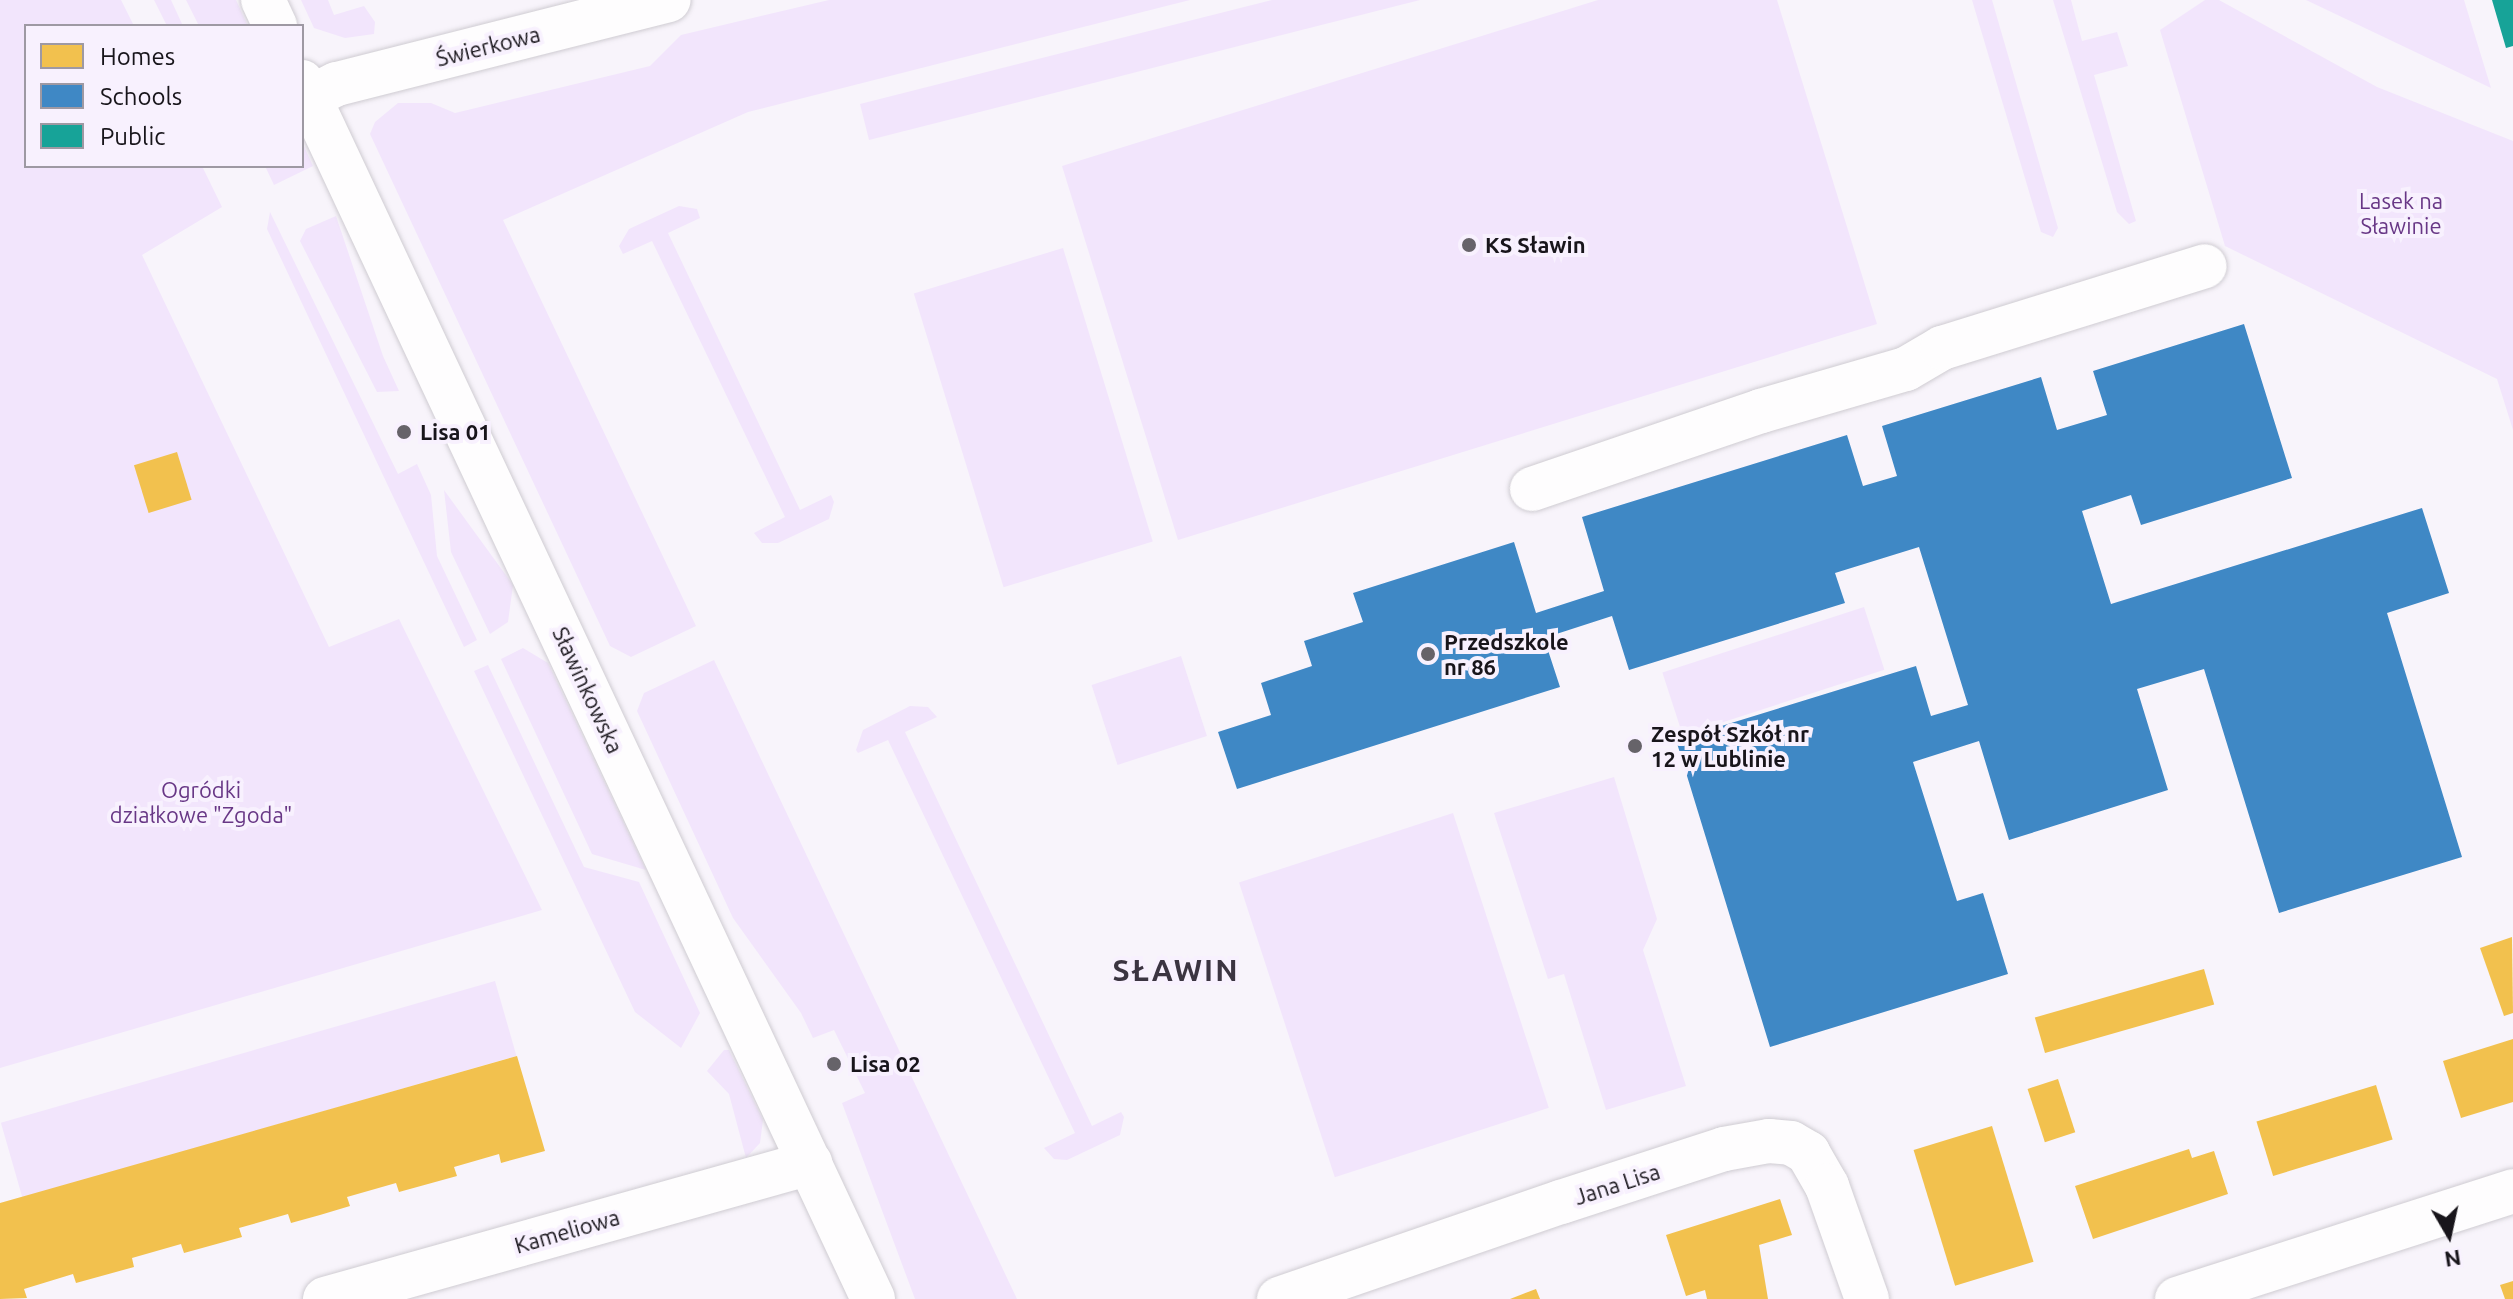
<!DOCTYPE html>
<html>
<head>
<meta charset="utf-8">
<style>
  body { margin:0 }
  #map { position:relative; width:2513px; height:1299px; overflow:hidden; background:#f8f4fb; font-family:Ubuntu,sans-serif }
  div>[style] { position:absolute }
  .green>* { inset:0; background:#f2e5fc; transform-origin:0 0 }
  .homes>* { inset:0; background:#f2c14e; transform-origin:0 0 }
  .schools>* { inset:0; background:#3f88c5 }
  .public>* { inset:0; background:#17a398 }
  .roads { filter:drop-shadow(0 0 2px #cfccd2) drop-shadow(0 0 2px #cfccd2) }
  .minor>* { height:44px; margin:-22px; padding:0 22px; transform-origin:22px; border-radius:22px; background:#fefdfe }
  .dots>* { width:22px; height:22px; translate:-50% -50%; box-sizing:border-box; border:4px solid #f8f1fe; border-radius:50% }
  span { translate:-50% -50%; white-space:nowrap; text-align:center; line-height:1.15; -webkit-text-stroke:8px #f8f1fe; paint-order:stroke }
  .street-label { font-size:22px; color:#18151b }
  .park-label { font-size:22px; color:#683786 }
  .poi-label { font-size:22px; color:#18151b; font-weight:700 }
  .left { translate:0 -50%; text-align:left }
  .district-label { font-size:30px; color:#3b3441; font-weight:700; letter-spacing:2px }
  .legend { position:absolute; left:24px; top:24px; width:280px; height:144px; box-sizing:border-box; background:#f8f1fe; border:2px solid #9e99a3; margin:0; padding:10px 14px; list-style:none; font-size:24px; color:#18151b }
  .legend li { display:flex; align-items:center; gap:16px; height:40px }
  .legend b { width:40px; border:2px solid #9e99a3 }
  .north { position:absolute; left:2409px; top:1195px; width:80px; height:80px; -webkit-text-stroke:6px #f8f1fe; paint-order:stroke; rotate:171deg; font-size:22px; font-weight:700; line-height:32px; text-align:center; color:#18151b }
  .north::after { content:''; display:block; margin:auto; width:28px; height:36px; background:#18151b; clip-path:polygon(50% 0,100% 100%,50% 72%,0 100%) }
</style>
</head>
<body>
<div id="map">
  <div class="green">
    <i style="clip-path:polygon(0 0,121px 0,134px 26px,26px 26px,26px 166px,202px 166px,222px 207px,142px 255px,329px 647px,399px 619px,542px 910px,0 1068px)"></i>
    <i style="clip-path:polygon(154px 0,171px 0,183px 26px,167px 26px)"></i>
    <i style="clip-path:polygon(186px 0,236px 0,248px 26px,199px 26px)"></i>
    <i style="clip-path:polygon(301px 0,328px 0,334px 15px,364px 6px,375px 22px,374px 34px,345px 38px,314px 28px)"></i>
    <i style="clip-path:polygon(829px 0,1190px 0,748px 112px,503px 220px,696px 626px,631px 657px,610px 646px,370px 134px,375px 122px,398px 103px,431px 103px,455px 113px,650px 66px,681px 35px)"></i>
    <i style="clip-path:polygon(1272px 0,1420px 0,869px 140px,860px 104px)"></i>
    <i style="clip-path:polygon(1598px 0,1777px 0,1877px 324px,1178px 540px,1062px 166px)"></i>
    <i style="clip-path:polygon(1972px 0,1992px 0,2058px 228px,2053px 237px,2041px 232px)"></i>
    <i style="clip-path:polygon(2053px 0,2071px 0,2082px 41px,2117px 32px,2128px 66px,2094px 75px,2136px 221px,2129px 224px,2117px 212px)"></i>
    <i style="clip-path:polygon(2205px 0,2219px 0,2377px 87px,2513px 141px,2513px 430px,2497px 379px,2225px 246px,2160px 30px)"></i>
    <i style="clip-path:polygon(2306px 0,2464px 0,2491px 88px)"></i>
    <i style="clip-path:polygon(302px 142px,313px 166px,274px 185px,265px 166px,302px 166px)"></i>
    <i style="clip-path:polygon(679px 206px,697px 209px,700px 218px,668px 233px,800px 510px,831px 495px,834px 502px,829px 519px,778px 543px,762px 543px,754px 533px,785px 517px,652px 241px,623px 254px,619px 246px,629px 229px)"></i>
    <i style="clip-path:polygon(270px 212px,398px 474px,417px 464px,431px 495px,437px 556px,477px 640px,464px 647px,267px 229px)"></i>
    <i style="clip-path:polygon(336px 216px,383px 356px,399px 391px,377px 392px,300px 241px,306px 229px)"></i>
    <i style="left:1063px;top:248px;width:307px;height:156px;rotate:73deg"></i>
    <i style="clip-path:polygon(444px 490px,513px 585px,508px 622px,490px 634px,451px 552px)"></i>
    <i style="left:1864px;top:607px;width:66px;height:212px;rotate:72deg"></i>
    <i style="clip-path:polygon(523px 648px,548px 663px,646px 870px,592px 854px,501px 659px)"></i>
    <i style="left:1181px;top:656px;width:84px;height:94px;rotate:72deg"></i>
    <i style="clip-path:polygon(714px 660px,1017px 1299px,915px 1299px,842px 1103px,865px 1093px,834px 1030px,813px 1038px,801px 1013px,733px 918px,637px 711px,644px 693px)"></i>
    <i style="clip-path:polygon(488px 665px,584px 867px,639px 882px,700px 1013px,681px 1048px,635px 1012px,474px 671px)"></i>
    <i style="clip-path:polygon(910px 706px,928px 707px,937px 717px,905px 732px,1092px 1126px,1121px 1112px,1124px 1117px,1120px 1135px,1067px 1160px,1054px 1159px,1044px 1148px,1075px 1133px,888px 740px,858px 753px,856px 750px,863px 730px)"></i>
    <i style="clip-path:polygon(1614px 777px,1657px 919px,1643px 950px,1686px 1086px,1606px 1110px,1564px 974px,1548px 979px,1494px 813px)"></i>
    <i style="left:1453px;top:813px;width:310px;height:225px;rotate:72deg"></i>
    <i style="left:495px;top:981px;width:78px;height:514px;rotate:74deg"></i>
    <i style="clip-path:polygon(724px 1050px,729px 1050px,763px 1120px,760px 1143px,746px 1158px,729px 1094px,707px 1071px)"></i>
  </div>
  <div class="homes">
    <i style="left:177px;top:452px;width:50px;height:45px;rotate:73deg"></i>
    <i style="clip-path:polygon(2512px 937px,2513px 1013px,2504px 1016px,2480px 948px)"></i>
    <i style="left:2204px;top:969px;width:37px;height:176px;rotate:74deg"></i>
    <i style="clip-path:polygon(2513px 1039px,2513px 1102px,2461px 1118px,2443px 1061px)"></i>
    <i style="clip-path:polygon(517px 1056px,545px 1151px,501px 1163px,499px 1154px,454px 1167px,457px 1176px,399px 1192px,396px 1183px,347px 1197px,350px 1206px,320px 1215px,291px 1223px,288px 1214px,239px 1228px,242px 1237px,184px 1253px,181px 1244px,132px 1258px,134px 1267px,76px 1283px,73px 1274px,24px 1289px,27px 1298px,0 1299px,0 1203px)"></i>
    <i style="left:2058px;top:1079px;width:56px;height:32px;rotate:72deg"></i>
    <i style="left:2376px;top:1085px;width:57px;height:125px;rotate:73deg"></i>
    <i style="left:1992px;top:1126px;width:142px;height:82px;rotate:73deg"></i>
    <i style="clip-path:polygon(2189px 1149px,2192px 1158px,2214px 1151px,2228px 1194px,2093px 1239px,2075px 1186px)"></i>
    <i style="clip-path:polygon(1780px 1199px,1792px 1235px,1759px 1245px,1768px 1299px,1707px 1299px,1705px 1290px,1686px 1296px,1666px 1235px)"></i>
    <i style="clip-path:polygon(2513px 1281px,2513px 1299px,2505px 1299px,2500px 1285px)"></i>
    <i style="clip-path:polygon(1536px 1289px,1540px 1299px,1510px 1299px)"></i>
  </div>
  <div class="schools">
    <i style="clip-path:polygon(2244px 324px,2292px 478px,2141px 525px,2131px 495px,2082px 511px,2111px 604px,2422px 508px,2449px 593px,2387px 613px,2462px 857px,2279px 913px,2204px 669px,2137px 689px,2168px 790px,2009px 840px,1979px 741px,1913px 762px,1957px 901px,1983px 893px,2008px 974px,1770px 1047px,1676px 740px,1916px 666px,1931px 716px,1968px 705px,1919px 547px,1835px 573px,1845px 603px,1629px 670px,1612px 616px,1544px 638px,1560px 687px,1237px 789px,1218px 732px,1271px 715px,1261px 683px,1312px 666px,1304px 641px,1363px 622px,1353px 593px,1514px 542px,1536px 613px,1604px 591px,1582px 517px,1847px 435px,1863px 486px,1897px 476px,1882px 426px,2041px 377px,2057px 430px,2107px 415px,2093px 371px)"></i>
  </div>
  <div class="public">
    <i style="clip-path:polygon(2492px 0,2513px 0,2513px 46px,2506px 48px)"></i>
  </div>
  <div class="roads">
    <div class="minor">
      <i style="left:263px;top:0;width:29px;rotate:65deg"></i>
      <i style="left:302px;top:82px;width:1344px;rotate:64.86deg"></i>
      <i style="left:309px;top:98px;width:31px;rotate:-27deg"></i>
      <i style="left:337px;top:84px;width:342px;rotate:-14.2deg"></i>
      <i style="left:1532px;top:489px;width:242px;rotate:-18.8deg"></i>
      <i style="left:1761px;top:411px;width:151px;rotate:-16.2deg"></i>
      <i style="left:1906px;top:369px;width:42px;rotate:-30.3deg"></i>
      <i style="left:1942px;top:348px;width:275px;rotate:-17.3deg"></i>
      <i style="left:325px;top:1299px;width:504px;rotate:-15.66deg"></i>
      <i style="left:1279px;top:1299px;width:298px;rotate:-19deg"></i>
      <i style="left:1561px;top:1202px;width:171px;rotate:-18deg"></i>
      <i style="left:1724px;top:1149px;width:46px;rotate:-10.1deg"></i>
      <i style="left:1769px;top:1141px;width:22px;rotate:5deg"></i>
      <i style="left:1791px;top:1143px;width:20px;rotate:30deg"></i>
      <i style="left:1808px;top:1153px;width:38px;rotate:60deg"></i>
      <i style="left:1827px;top:1186px;width:120px;rotate:70.5deg"></i>
      <i style="left:2177px;top:1299px;width:353px;rotate:-17.8deg"></i>
    </div>
  </div>
  <div class="dots">
    <i style="left:1469px;top:245px;background:#666369"></i>
    <i style="left:404px;top:432px;background:#666369"></i>
    <i style="left:1428px;top:654px;background:#666369"></i>
    <i style="left:1635px;top:746px;background:#666369"></i>
    <i style="left:834px;top:1064px;background:#666369"></i>
  </div>
  <div class="street-label">
    <span style="left:488px;top:46px;rotate:-14deg">Świerkowa</span>
    <span style="left:588px;top:690px;rotate:65deg">Sławinkowska</span>
    <span style="left:1617px;top:1184px;rotate:-18deg">Jana Lisa</span>
    <span style="left:567px;top:1231px;rotate:-16deg">Kameliowa</span>
  </div>
  <div class="park-label">
    <span style="left:2401px;top:213px">Lasek na<br>Sławinie</span>
    <span style="left:201px;top:802px">Ogródki<br>działkowe "Zgoda"</span>
  </div>
  <div class="poi-label">
    <span class="left" style="left:1485px;top:245px">KS Sławin</span>
    <span class="left" style="left:420px;top:432px">Lisa 01</span>
    <span class="left" style="left:1444px;top:654px">Przedszkole<br>nr 86</span>
    <span class="left" style="left:1651px;top:746px">Zespół Szkół nr<br>12 w Lublinie</span>
    <span class="left" style="left:850px;top:1064px">Lisa 02</span>
  </div>
  <div class="district-label">
    <span style="left:1176px;top:970px">SŁAWIN</span>
  </div>
  <ul class="legend">
  <li><b style="height:22px;background:#f2c14e"></b>Homes</li>
  <li><b style="height:22px;background:#3f88c5"></b>Schools</li>
  <li><b style="height:22px;background:#17a398"></b>Public</li>
  </ul>
  <div class="north">N</div>
</div>
</body>
</html>
